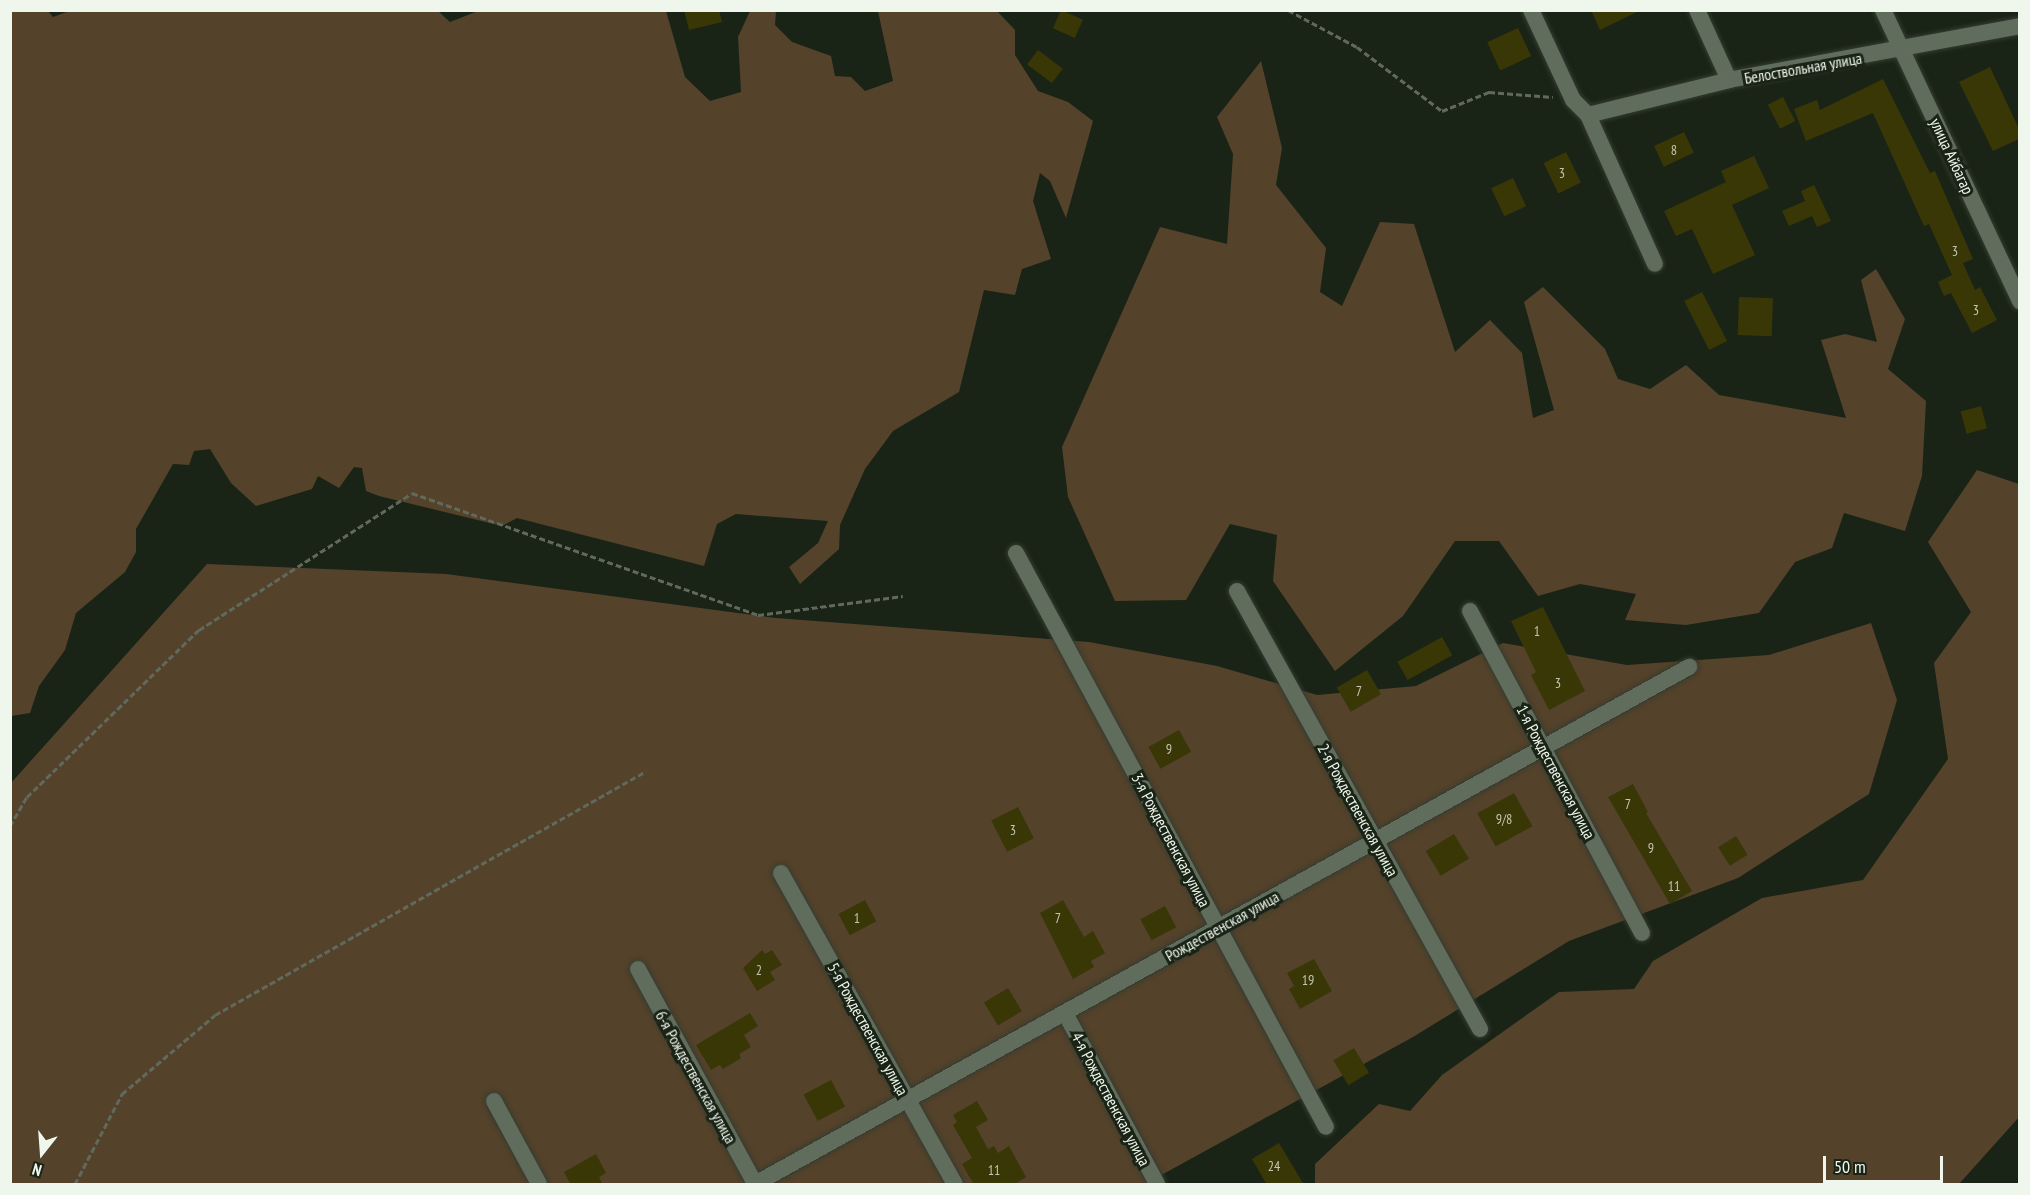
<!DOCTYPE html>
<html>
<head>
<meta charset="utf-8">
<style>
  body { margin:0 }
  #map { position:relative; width:2030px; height:1195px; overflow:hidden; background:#1a2416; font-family:"PT Sans Narrow",sans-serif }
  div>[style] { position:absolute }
  .green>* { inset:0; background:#54422a }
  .building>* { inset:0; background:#3a3707; transform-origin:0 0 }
  .path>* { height:3px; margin-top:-1.5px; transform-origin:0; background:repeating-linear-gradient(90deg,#60695c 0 6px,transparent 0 9px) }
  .roads { filter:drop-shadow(0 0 2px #343c32) drop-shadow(0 0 2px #343c32) }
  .street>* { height:16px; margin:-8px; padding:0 8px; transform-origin:8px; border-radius:8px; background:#616d5c }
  span { translate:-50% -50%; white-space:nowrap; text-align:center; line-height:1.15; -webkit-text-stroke:6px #1a2416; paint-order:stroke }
  .number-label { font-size:14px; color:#c2c6b3 }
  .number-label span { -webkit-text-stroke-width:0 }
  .street-label { font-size:16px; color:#eff6ec }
  .frame { position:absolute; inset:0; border:12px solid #eff6ec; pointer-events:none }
  .north { position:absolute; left:12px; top:1123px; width:60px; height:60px; -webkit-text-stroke:4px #1a2416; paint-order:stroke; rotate:197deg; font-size:16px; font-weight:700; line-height:24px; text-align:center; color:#eff6ec }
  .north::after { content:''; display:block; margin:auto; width:21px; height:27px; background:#eff6ec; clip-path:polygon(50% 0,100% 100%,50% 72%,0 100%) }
  .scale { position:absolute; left:1823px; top:1156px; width:120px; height:27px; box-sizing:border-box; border:3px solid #eff6ec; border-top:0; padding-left:8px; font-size:18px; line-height:21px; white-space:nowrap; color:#eff6ec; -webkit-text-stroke:4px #1a2416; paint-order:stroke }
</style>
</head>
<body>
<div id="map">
  <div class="green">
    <i style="clip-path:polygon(72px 10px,437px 10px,450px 22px,478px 11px,666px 11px,685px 77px,710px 101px,741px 92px,738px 37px,750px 11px,776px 11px,775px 25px,792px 42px,831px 56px,835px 76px,851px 77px,865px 91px,893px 81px,878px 11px,997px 11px,1015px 30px,1015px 55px,1038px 91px,1068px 102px,1093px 121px,1066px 218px,1050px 181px,1040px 173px,1033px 201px,1051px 259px,1022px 269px,1015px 295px,984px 290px,959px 392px,893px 431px,865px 469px,840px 525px,839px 549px,800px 584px,789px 567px,818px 543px,828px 521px,736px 514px,717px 524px,704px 566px,517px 518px,502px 526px,379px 496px,366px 491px,362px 468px,354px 467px,339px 488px,318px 476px,312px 489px,256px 506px,231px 483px,210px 449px,194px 451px,189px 465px,173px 464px,136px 529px,136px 552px,125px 572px,76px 613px,65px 650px,39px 686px,30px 713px,11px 716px,11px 11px,48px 11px,53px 17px)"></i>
    <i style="clip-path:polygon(1261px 61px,1282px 148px,1276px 185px,1326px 248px,1320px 292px,1342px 306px,1380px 222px,1414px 224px,1455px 352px,1490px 320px,1522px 353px,1533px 418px,1554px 410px,1524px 302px,1543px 287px,1605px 349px,1618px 379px,1650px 389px,1686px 365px,1719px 395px,1846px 418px,1821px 340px,1845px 334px,1877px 342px,1861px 280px,1876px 269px,1905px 319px,1888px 369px,1926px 401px,1922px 476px,1905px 531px,1844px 513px,1832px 548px,1795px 562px,1759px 613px,1686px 625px,1625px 620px,1636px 594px,1580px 584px,1538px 596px,1499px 541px,1455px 541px,1403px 616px,1335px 671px,1273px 581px,1277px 535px,1230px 524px,1186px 600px,1115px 601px,1068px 497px,1062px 447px,1160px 227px,1227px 244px,1233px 154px,1217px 117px)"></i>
    <i style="clip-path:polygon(1977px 470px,2019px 484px,2020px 1116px,1959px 1184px,1315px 1184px,1315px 1164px,1379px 1104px,1410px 1111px,1442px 1075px,1559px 992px,1634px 989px,1653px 961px,1762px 898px,1863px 880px,1948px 759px,1934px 663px,1971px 612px,1928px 542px)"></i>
    <i style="clip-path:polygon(207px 564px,446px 574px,776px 618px,1089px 642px,1217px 666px,1317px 695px,1416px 686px,1503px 643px,1627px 665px,1769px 655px,1871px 623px,1897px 700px,1869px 794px,1738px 878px,1569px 941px,1413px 1037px,1145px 1184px,11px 1184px,11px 783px)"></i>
  </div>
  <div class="building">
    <i style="clip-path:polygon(684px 10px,719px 10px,722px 22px,689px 30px)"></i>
    <i style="left:1061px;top:10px;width:24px;height:20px;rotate:24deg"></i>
    <i style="clip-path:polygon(1591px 10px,1641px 10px,1600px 30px)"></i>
    <i style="left:1518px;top:28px;width:31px;height:34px;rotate:65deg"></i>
    <i style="left:1038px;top:50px;width:31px;height:18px;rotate:37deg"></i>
    <i style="clip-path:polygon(1990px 67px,2019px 129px,2019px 139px,1993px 151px,1959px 82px)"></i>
    <i style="clip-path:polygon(1883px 79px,1930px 173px,1935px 171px,1973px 259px,1963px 263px,1975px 290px,1980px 287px,1997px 320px,1972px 333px,1951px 293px,1944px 296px,1938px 282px,1952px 275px,1929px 224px,1924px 226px,1873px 113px,1806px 141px,1794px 109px,1817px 100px,1820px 110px)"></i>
    <i style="left:1783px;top:97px;width:27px;height:17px;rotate:63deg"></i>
    <i style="left:1684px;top:132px;width:23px;height:33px;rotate:65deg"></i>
    <i style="left:1566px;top:152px;width:34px;height:25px;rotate:64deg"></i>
    <i style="clip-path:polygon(1754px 156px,1769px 188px,1732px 205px,1755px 255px,1713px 274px,1692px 229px,1676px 236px,1664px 211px,1726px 182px,1721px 171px)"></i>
    <i style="left:1513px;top:178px;width:31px;height:24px;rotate:65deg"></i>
    <i style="clip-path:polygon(1814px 185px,1831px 221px,1817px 227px,1812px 216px,1789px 226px,1782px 211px,1805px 201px,1801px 191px)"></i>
    <i style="left:1702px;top:292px;width:55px;height:20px;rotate:63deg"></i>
    <i style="left:1739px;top:297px;width:34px;height:38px;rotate:2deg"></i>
    <i style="left:1981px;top:406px;width:23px;height:21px;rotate:75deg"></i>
    <i style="clip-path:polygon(1543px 607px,1585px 691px,1549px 710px,1531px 675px,1536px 672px,1511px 621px)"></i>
    <i style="left:1442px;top:637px;width:21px;height:51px;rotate:61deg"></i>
    <i style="left:1367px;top:670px;width:28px;height:35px;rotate:60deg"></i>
    <i style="left:1179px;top:730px;width:25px;height:35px;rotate:61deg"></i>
    <i style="clip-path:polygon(1633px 784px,1648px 812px,1646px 813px,1692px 891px,1670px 904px,1608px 797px)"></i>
    <i style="left:1514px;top:793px;width:38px;height:42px;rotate:61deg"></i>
    <i style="left:1018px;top:807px;width:35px;height:30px;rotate:63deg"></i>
    <i style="left:1454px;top:834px;width:29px;height:33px;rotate:59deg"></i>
    <i style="left:1736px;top:836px;width:22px;height:21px;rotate:58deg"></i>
    <i style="left:865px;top:900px;width:24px;height:30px;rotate:62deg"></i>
    <i style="clip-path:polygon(1063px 900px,1084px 937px,1093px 931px,1105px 953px,1091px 961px,1094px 967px,1073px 979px,1040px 913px)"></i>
    <i style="left:1165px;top:906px;width:24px;height:28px;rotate:62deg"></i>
    <i style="clip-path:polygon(762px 950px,765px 954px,772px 950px,782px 965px,770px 972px,775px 980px,757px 991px,743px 968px)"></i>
    <i style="clip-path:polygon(1314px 959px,1332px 991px,1300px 1009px,1289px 989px,1294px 986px,1287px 973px)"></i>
    <i style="left:1008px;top:988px;width:27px;height:28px;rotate:59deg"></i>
    <i style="clip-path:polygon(750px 1013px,758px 1026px,744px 1035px,751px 1047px,739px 1054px,741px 1058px,723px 1069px,720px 1065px,711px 1070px,696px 1045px)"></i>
    <i style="left:1354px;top:1048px;width:29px;height:24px;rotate:59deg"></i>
    <i style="left:831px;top:1080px;width:30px;height:31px;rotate:62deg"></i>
    <i style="clip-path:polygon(977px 1101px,988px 1120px,976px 1127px,988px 1149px,994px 1146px,998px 1153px,1009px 1146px,1026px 1177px,1013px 1185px,974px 1185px,962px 1164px,972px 1158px,953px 1125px,957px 1122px,953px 1115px)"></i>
    <i style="clip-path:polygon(1279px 1143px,1304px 1185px,1267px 1185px,1252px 1159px)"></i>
    <i style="clip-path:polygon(596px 1154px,606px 1173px,599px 1177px,603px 1185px,571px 1185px,564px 1172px)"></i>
  </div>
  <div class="path">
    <i style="left:1288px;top:10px;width:78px;rotate:28.2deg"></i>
    <i style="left:1357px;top:47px;width:106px;rotate:37deg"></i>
    <i style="left:1442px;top:111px;width:51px;rotate:-22deg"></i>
    <i style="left:1489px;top:92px;width:64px;rotate:4.5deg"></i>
    <i style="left:10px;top:826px;width:34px;rotate:-60deg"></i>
    <i style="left:27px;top:797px;width:240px;rotate:-44.2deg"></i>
    <i style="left:199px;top:630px;width:253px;rotate:-32.7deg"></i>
    <i style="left:412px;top:493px;width:367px;rotate:19.4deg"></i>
    <i style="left:758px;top:615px;width:146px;rotate:-7.5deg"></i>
    <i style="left:75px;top:1184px;width:102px;rotate:-62.4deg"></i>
    <i style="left:122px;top:1094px;width:122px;rotate:-40.3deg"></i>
    <i style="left:215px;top:1015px;width:495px;rotate:-29.5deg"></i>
  </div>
  <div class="roads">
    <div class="street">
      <i style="left:1531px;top:10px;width:99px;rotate:65deg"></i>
      <i style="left:1573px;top:100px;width:21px;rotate:45deg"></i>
      <i style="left:1588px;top:115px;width:163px;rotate:65.8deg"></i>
      <i style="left:1697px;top:10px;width:77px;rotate:65.4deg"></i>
      <i style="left:1883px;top:10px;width:322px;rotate:64.8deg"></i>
      <i style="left:1588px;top:115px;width:145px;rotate:-13.9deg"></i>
      <i style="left:1729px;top:80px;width:296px;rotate:-10.5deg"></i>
      <i style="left:1016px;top:553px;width:652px;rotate:61.63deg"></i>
      <i style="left:1237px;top:591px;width:501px;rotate:60.98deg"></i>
      <i style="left:1470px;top:611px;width:365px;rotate:61.9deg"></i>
      <i style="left:781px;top:873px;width:356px;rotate:60.8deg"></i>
      <i style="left:638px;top:969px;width:245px;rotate:61.4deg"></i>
      <i style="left:1065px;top:1013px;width:194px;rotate:61.7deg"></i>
      <i style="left:494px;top:1101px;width:94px;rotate:61.5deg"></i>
      <i style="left:755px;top:1184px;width:1068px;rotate:-28.97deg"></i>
    </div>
  </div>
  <div class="number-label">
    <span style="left:1674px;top:150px">8</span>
    <span style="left:1562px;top:173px">3</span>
    <span style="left:1955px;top:251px">3</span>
    <span style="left:1976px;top:310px">3</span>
    <span style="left:1537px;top:631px">1</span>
    <span style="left:1558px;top:683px">3</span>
    <span style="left:1359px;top:691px">7</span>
    <span style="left:1169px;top:749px">9</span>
    <span style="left:1628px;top:804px">7</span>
    <span style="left:1504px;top:819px">9/8</span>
    <span style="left:1013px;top:830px">3</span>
    <span style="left:1651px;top:848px">9</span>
    <span style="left:1674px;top:886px">11</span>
    <span style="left:857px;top:918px">1</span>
    <span style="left:1058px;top:918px">7</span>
    <span style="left:759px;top:970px">2</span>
    <span style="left:1308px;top:980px">19</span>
    <span style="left:1274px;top:1166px">24</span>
    <span style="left:994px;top:1170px">11</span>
  </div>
  <div class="street-label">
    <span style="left:1803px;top:68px;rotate:-10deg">Белоствольная улица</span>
    <span style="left:1952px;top:156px;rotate:65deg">улица Айбагар</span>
    <span style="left:1556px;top:772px;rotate:62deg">1-я Рождественская улица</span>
    <span style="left:1358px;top:810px;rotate:61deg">2-я Рождественская улица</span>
    <span style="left:1171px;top:840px;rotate:62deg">3-я Рождественская улица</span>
    <span style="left:1222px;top:926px;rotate:-29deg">Рождественская улица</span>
    <span style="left:868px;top:1029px;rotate:61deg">5-я Рождественская улица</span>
    <span style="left:696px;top:1077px;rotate:61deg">6-я Рождественская улица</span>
    <span style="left:1111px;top:1099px;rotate:62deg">4-я Рождественская улица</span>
  </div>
  <div class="frame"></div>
  <div class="north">N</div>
  <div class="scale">50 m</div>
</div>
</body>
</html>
